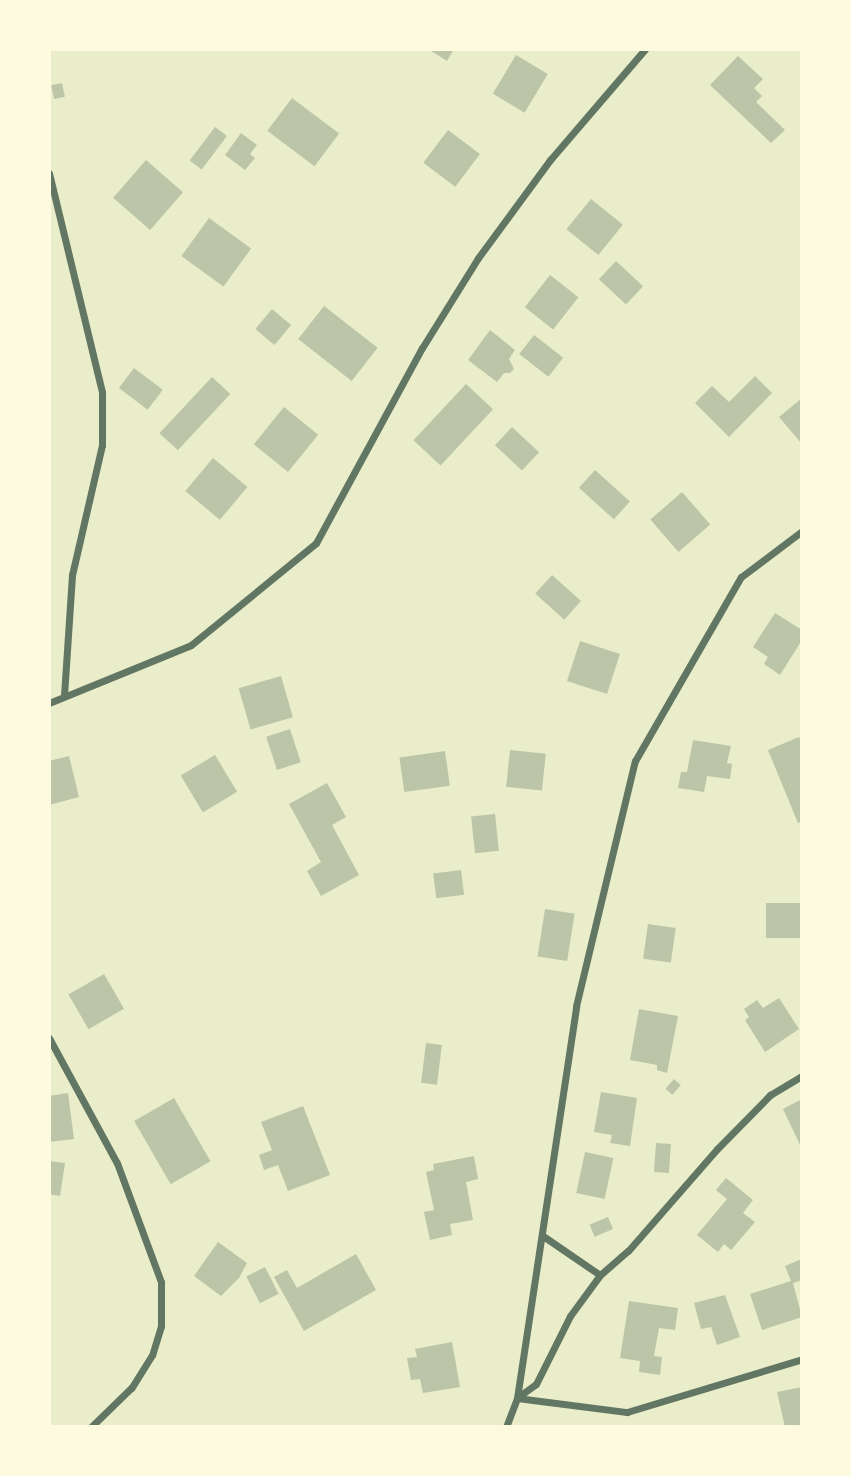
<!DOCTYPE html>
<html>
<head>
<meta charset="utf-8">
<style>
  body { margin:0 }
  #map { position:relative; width:851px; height:1476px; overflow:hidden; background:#e9edc9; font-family:Manrope,sans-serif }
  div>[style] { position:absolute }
  .building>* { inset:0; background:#bcc5a7; transform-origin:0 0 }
  .minor>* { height:7px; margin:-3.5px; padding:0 3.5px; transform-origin:3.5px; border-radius:3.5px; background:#617663 }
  span { translate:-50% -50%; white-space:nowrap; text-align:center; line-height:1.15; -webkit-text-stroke:5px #fefae0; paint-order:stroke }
  .frame { position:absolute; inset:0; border:51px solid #fefae0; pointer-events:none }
</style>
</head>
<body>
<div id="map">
  <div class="building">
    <i style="clip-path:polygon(428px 49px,454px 49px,447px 61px)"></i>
    <i style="left:516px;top:55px;width:37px;height:45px;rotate:31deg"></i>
    <i style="clip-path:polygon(738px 56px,763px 79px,754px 88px,762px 96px,756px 102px,785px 130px,771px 143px,710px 85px)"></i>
    <i style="left:62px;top:83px;width:14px;height:11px;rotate:78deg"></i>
    <i style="left:292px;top:98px;width:59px;height:41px;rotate:37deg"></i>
    <i style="left:215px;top:127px;width:15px;height:42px;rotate:37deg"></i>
    <i style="left:448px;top:130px;width:40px;height:41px;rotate:37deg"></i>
    <i style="clip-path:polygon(241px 133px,257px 145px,250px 154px,255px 158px,245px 170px,225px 155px)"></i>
    <i style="left:146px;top:160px;width:49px;height:50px;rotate:41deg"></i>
    <i style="left:591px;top:199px;width:41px;height:39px;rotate:39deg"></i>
    <i style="left:209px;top:218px;width:52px;height:47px;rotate:36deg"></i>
    <i style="left:616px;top:261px;width:37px;height:25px;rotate:43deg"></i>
    <i style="left:550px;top:275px;width:36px;height:41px;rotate:38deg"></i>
    <i style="left:324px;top:306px;width:68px;height:42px;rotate:38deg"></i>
    <i style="left:272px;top:309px;width:25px;height:26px;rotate:40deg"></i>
    <i style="clip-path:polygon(490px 330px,515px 350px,509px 359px,514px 369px,510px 373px,504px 373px,497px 382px,468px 360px)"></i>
    <i style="left:534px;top:335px;width:37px;height:24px;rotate:38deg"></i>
    <i style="left:134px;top:368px;width:36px;height:25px;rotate:37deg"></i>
    <i style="clip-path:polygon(755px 376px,772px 393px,729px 437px,695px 403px,712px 386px,729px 402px)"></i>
    <i style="left:212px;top:377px;width:25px;height:77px;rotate:43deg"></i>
    <i style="left:466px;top:384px;width:37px;height:77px;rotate:43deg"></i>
    <i style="clip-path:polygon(802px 398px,802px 444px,779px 417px)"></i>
    <i style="left:284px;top:407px;width:44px;height:48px;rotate:39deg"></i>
    <i style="left:512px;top:427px;width:37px;height:25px;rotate:43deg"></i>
    <i style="left:213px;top:458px;width:45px;height:43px;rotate:40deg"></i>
    <i style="left:595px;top:470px;width:47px;height:24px;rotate:42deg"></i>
    <i style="left:682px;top:492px;width:43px;height:42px;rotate:49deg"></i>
    <i style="left:552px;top:575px;width:39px;height:25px;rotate:42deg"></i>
    <i style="clip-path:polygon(775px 613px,802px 630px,802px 640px,780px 675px,764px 664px,768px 657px,753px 647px)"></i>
    <i style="left:580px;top:641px;width:42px;height:42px;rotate:18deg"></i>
    <i style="left:281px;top:676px;width:43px;height:44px;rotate:74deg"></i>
    <i style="left:290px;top:729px;width:35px;height:25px;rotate:72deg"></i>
    <i style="clip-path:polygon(799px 737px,802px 744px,802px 822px,798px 823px,768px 750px)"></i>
    <i style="clip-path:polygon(693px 740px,731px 746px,727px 763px,732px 764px,730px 779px,707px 776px,704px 792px,678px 788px,681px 772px,687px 772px)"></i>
    <i style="left:510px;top:750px;width:36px;height:37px;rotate:6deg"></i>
    <i style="left:445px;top:751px;width:35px;height:46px;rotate:82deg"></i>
    <i style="left:215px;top:755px;width:43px;height:40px;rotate:59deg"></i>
    <i style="clip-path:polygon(69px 756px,79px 797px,49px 805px,49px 761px)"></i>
    <i style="clip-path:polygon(327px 783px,346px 817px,332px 825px,359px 875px,321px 896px,307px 871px,321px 862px,289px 804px)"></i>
    <i style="left:495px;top:814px;width:37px;height:24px;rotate:84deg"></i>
    <i style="left:461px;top:870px;width:25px;height:28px;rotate:83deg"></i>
    <i style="left:802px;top:903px;width:35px;height:36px;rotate:90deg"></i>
    <i style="left:545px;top:909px;width:30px;height:48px;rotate:9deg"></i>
    <i style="left:648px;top:924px;width:28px;height:35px;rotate:8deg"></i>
    <i style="left:104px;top:974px;width:40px;height:41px;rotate:60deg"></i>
    <i style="clip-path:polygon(779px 998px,799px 1029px,765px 1052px,745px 1020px,749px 1017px,744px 1009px,757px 1000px,763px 1008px)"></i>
    <i style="clip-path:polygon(639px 1009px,678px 1016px,667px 1073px,657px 1070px,657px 1065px,630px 1060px)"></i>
    <i style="left:426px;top:1043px;width:16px;height:40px;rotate:7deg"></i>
    <i style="left:674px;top:1079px;width:9px;height:13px;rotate:41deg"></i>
    <i style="clip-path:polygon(601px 1092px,637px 1098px,630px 1146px,610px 1143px,612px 1135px,594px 1132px)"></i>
    <i style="clip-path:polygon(68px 1093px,74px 1139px,49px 1142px,49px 1096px)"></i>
    <i style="left:174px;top:1098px;width:73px;height:46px;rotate:60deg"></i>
    <i style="clip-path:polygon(802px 1099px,802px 1149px,783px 1109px)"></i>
    <i style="clip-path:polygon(303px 1106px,330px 1175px,288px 1191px,278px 1165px,264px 1170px,259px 1155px,272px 1150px,261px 1122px)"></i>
    <i style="left:656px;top:1143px;width:15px;height:29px;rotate:4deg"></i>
    <i style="left:585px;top:1152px;width:29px;height:42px;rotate:12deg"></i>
    <i style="clip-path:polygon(474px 1156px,478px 1179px,466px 1182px,473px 1220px,450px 1224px,452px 1235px,430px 1240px,424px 1212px,434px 1210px,426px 1172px,434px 1170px,433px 1164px)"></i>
    <i style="clip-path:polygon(49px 1161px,65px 1163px,60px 1196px,49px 1194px)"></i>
    <i style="clip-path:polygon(726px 1178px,753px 1200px,743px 1213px,755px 1222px,731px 1250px,724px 1244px,718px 1252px,697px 1235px,727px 1199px,716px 1190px)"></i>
    <i style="left:608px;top:1217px;width:13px;height:20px;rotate:67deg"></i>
    <i style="clip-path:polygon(218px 1242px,247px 1263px,239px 1278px,221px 1296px,194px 1276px)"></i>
    <i style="clip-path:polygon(356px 1254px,376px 1290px,304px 1331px,274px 1277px,287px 1270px,297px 1288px)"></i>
    <i style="clip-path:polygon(802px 1259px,802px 1280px,793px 1283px,802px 1317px,762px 1330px,750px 1294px,791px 1281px,785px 1266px)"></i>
    <i style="left:265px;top:1267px;width:30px;height:21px;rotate:63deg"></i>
    <i style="clip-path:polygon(725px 1295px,740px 1337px,717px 1345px,711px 1327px,701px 1329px,694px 1303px)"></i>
    <i style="clip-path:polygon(629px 1301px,678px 1308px,675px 1330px,659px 1328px,654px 1356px,662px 1357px,660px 1375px,639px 1372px,640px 1361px,620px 1358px)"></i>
    <i style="clip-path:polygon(452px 1342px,460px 1387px,423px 1393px,420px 1379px,411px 1380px,407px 1358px,417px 1357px,415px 1349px)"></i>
    <i style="clip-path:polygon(802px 1387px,802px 1426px,785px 1427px,777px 1392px)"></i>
  </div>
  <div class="minor">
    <i style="left:49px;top:173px;width:225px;rotate:76.4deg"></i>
    <i style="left:102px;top:392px;width:53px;rotate:90deg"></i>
    <i style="left:102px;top:445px;width:133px;rotate:103deg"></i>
    <i style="left:72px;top:575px;width:119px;rotate:93.8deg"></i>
    <i style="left:49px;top:703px;width:153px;rotate:-22.2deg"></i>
    <i style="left:191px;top:645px;width:161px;rotate:-39.2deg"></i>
    <i style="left:316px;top:543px;width:222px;rotate:-61.5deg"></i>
    <i style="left:422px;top:348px;width:106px;rotate:-58.1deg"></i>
    <i style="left:478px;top:258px;width:122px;rotate:-53.7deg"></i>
    <i style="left:550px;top:160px;width:146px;rotate:-49.4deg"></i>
    <i style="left:49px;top:1038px;width:142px;rotate:61.5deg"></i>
    <i style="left:117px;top:1163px;width:127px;rotate:69.7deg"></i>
    <i style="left:161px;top:1282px;width:44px;rotate:90deg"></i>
    <i style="left:161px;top:1326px;width:30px;rotate:107deg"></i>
    <i style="left:152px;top:1355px;width:39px;rotate:122deg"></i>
    <i style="left:131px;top:1388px;width:56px;rotate:135.7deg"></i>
    <i style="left:543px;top:1236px;width:69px;rotate:34.4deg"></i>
    <i style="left:600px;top:1275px;width:37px;rotate:-41deg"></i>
    <i style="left:628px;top:1251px;width:135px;rotate:-48.9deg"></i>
    <i style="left:717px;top:1149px;width:76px;rotate:-45.5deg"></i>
    <i style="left:770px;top:1095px;width:37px;rotate:-31deg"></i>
    <i style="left:518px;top:1397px;width:22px;rotate:-36deg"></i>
    <i style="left:536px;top:1384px;width:76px;rotate:-63.4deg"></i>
    <i style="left:570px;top:1316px;width:51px;rotate:-53.8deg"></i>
    <i style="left:517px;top:1398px;width:111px;rotate:7.3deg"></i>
    <i style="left:627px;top:1412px;width:183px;rotate:-16.8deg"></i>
    <i style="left:506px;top:1427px;width:31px;rotate:-69deg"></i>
    <i style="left:517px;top:1398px;width:396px;rotate:-81.4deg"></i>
    <i style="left:576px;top:1006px;width:252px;rotate:-76.5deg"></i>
    <i style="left:635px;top:761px;width:212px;rotate:-60.1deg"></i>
    <i style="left:741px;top:577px;width:76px;rotate:-37deg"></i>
  </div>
  <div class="frame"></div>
</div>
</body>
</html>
